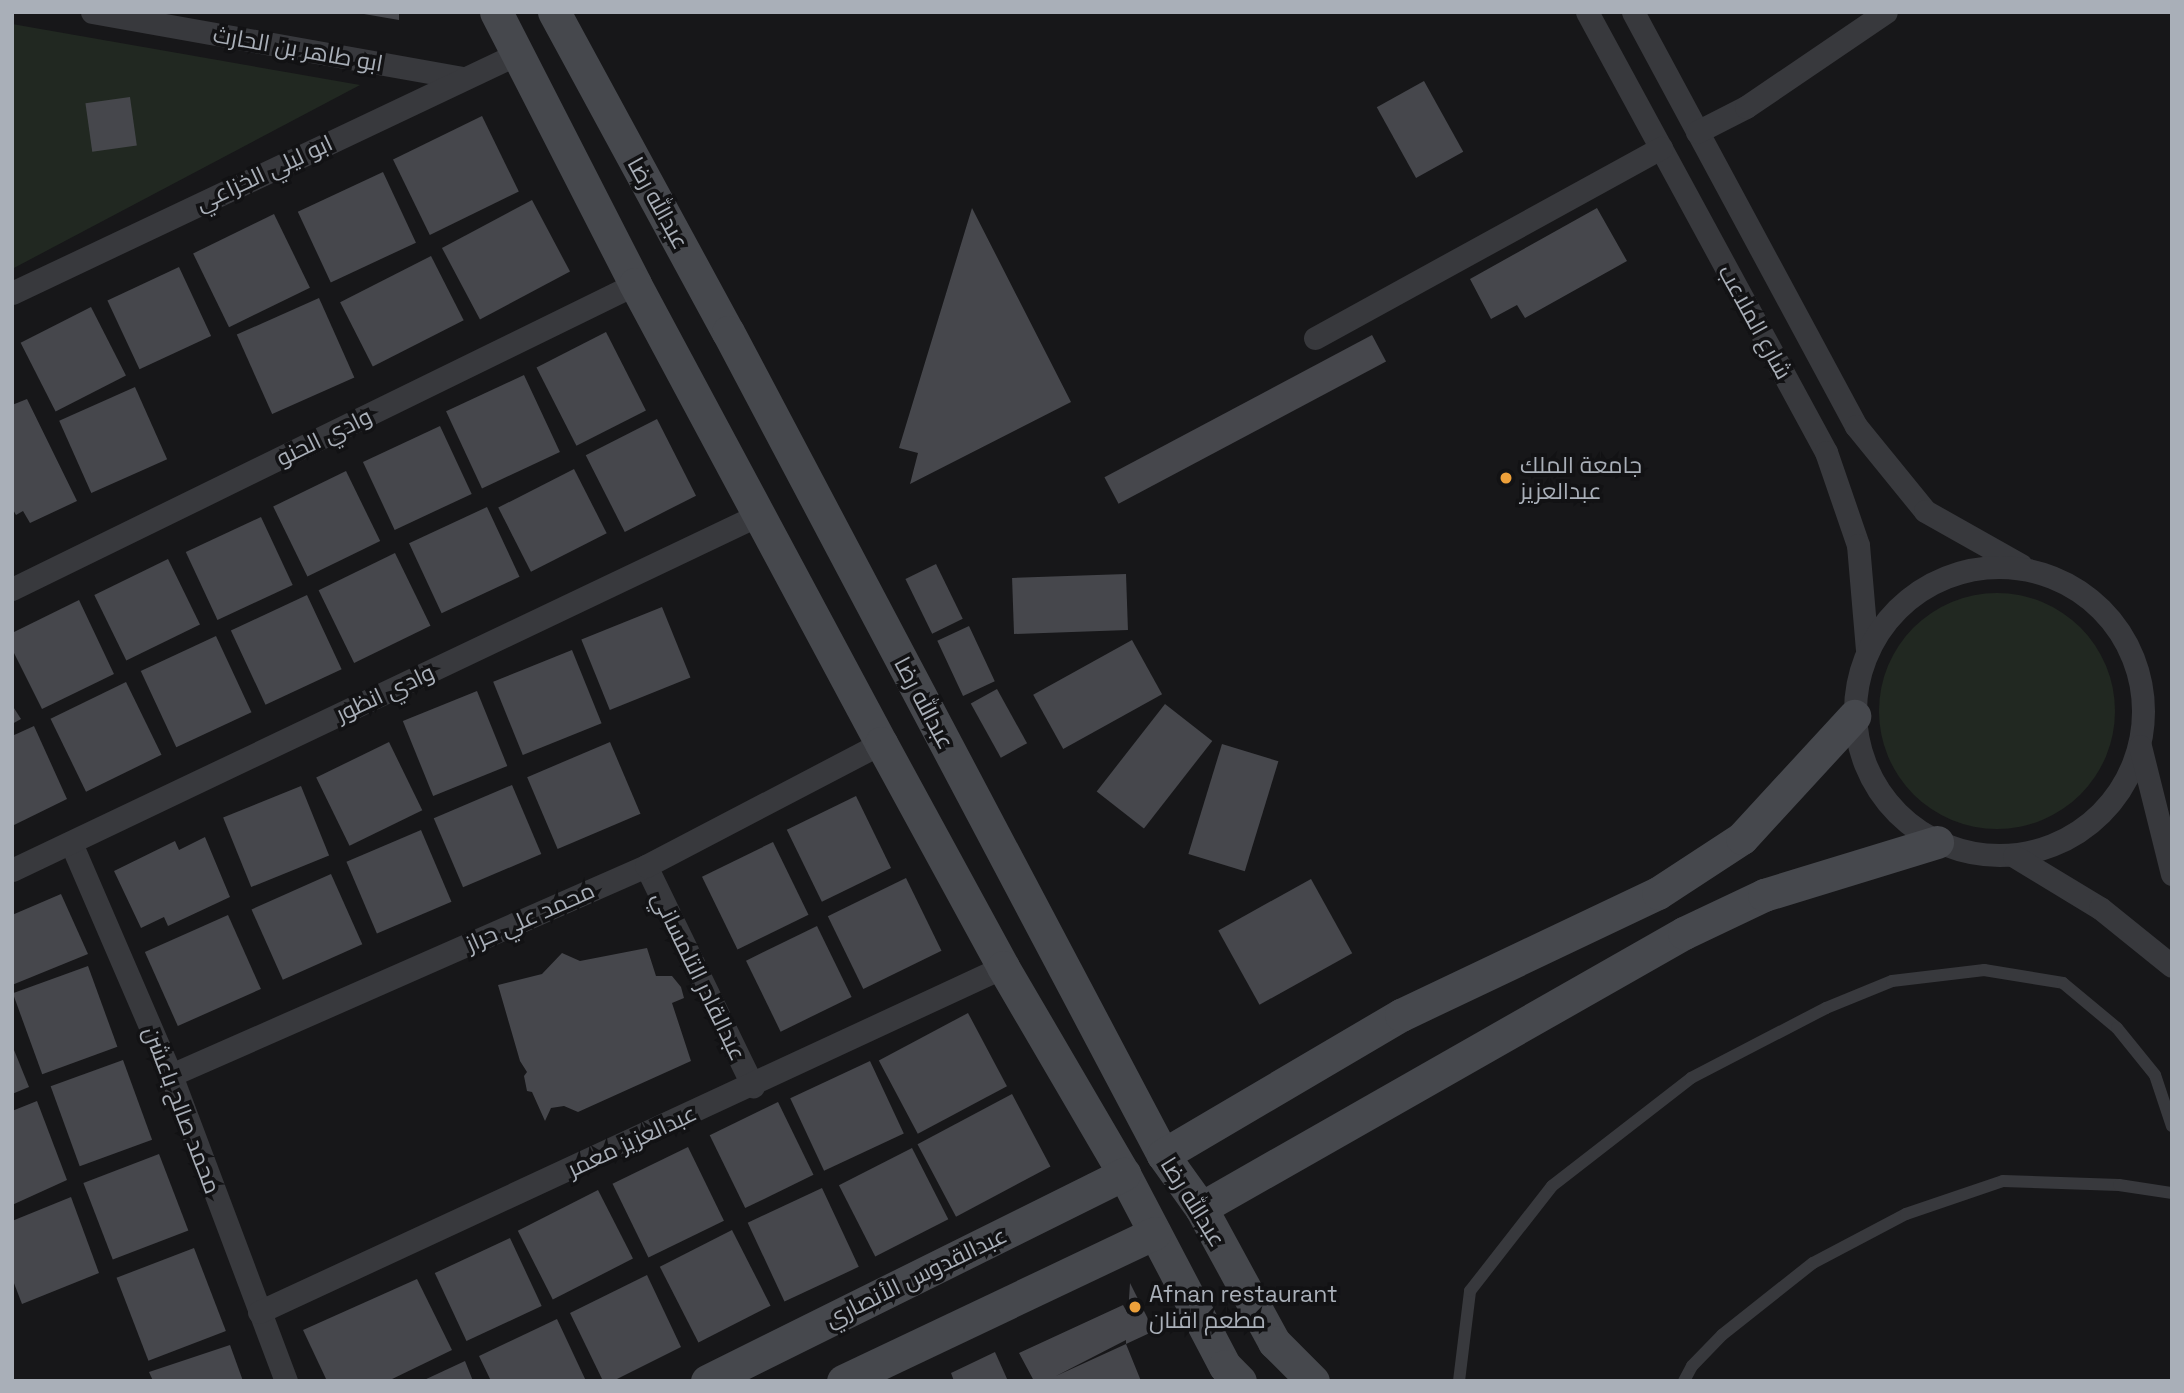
<!DOCTYPE html>
<html>
<head>
<meta charset="utf-8">
<style>
  body { margin:0 }
  #map { position:relative; width:2184px; height:1393px; overflow:hidden; background:#171719; font-family:"Space Grotesk",Cairo,sans-serif }
  div>[style] { position:absolute }
  .green>* { inset:0; background:#212821 }
  .round { border-radius:50% }
  .building>* { inset:0; background:#46474c; transform-origin:0 0 }
  .lane>* { height:12px; margin:-6px; padding:0 6px; transform-origin:6px; border-radius:6px; background:#38393d }
  .street>* { height:23px; margin:-11.5px; padding:0 11.5px; transform-origin:11.5px; border-radius:11.5px; background:#38393d }
  .street>.ring { margin:-11.5px; padding:0; box-sizing:content-box; background:none; border:23px solid #38393d; border-radius:50% }
  .secondary>* { height:33px; margin:-16.5px; padding:0 16.5px; transform-origin:16.5px; border-radius:16.5px; background:#46484d }
  .dots>* { width:19px; height:19px; translate:-50% -50%; box-sizing:border-box; border:4px solid #121214; border-radius:50% }
  span { translate:-50% -50%; white-space:nowrap; text-align:center; line-height:1.15; -webkit-text-stroke:7px #121214; paint-order:stroke }
  .street-label { font-size:23px; color:#a9afb8 }
  .poi-label { font-size:23px; color:#a9afb8 }
  .left { translate:0 -50%; text-align:left }
  .frame { position:absolute; inset:0; border:14px solid #a9afb8; pointer-events:none }
</style>
</head>
<body>
<div id="map">
  <div class="green">
    <i style="clip-path:polygon(12px 24px,360px 85px,12px 269px)"></i>
    <i class="round" style="left:1879px;top:593px;width:236px;height:236px"></i>
  </div>
  <div class="building">
    <i style="clip-path:polygon(364px 12px,399px 12px,399px 20px,364px 14px)"></i>
    <i style="left:1424px;top:81px;width:81px;height:54px;rotate:61deg"></i>
    <i style="left:130px;top:97px;width:49px;height:45px;rotate:82deg"></i>
    <i style="left:482px;top:116px;width:84px;height:99px;rotate:64deg"></i>
    <i style="left:383px;top:172px;width:78px;height:94px;rotate:65deg"></i>
    <i style="left:532px;top:200px;width:81px;height:102px;rotate:62deg"></i>
    <i style="clip-path:polygon(972px 208px,1071px 402px,910px 484px,918px 453px,899px 448px)"></i>
    <i style="clip-path:polygon(1597px 208px,1627px 261px,1525px 318px,1517px 305px,1491px 319px,1470px 279px)"></i>
    <i style="left:274px;top:214px;width:82px;height:90px;rotate:64deg"></i>
    <i style="left:431px;top:256px;width:72px;height:102px;rotate:63deg"></i>
    <i style="left:179px;top:267px;width:76px;height:79px;rotate:65deg"></i>
    <i style="left:319px;top:298px;width:87px;height:90px;rotate:66deg"></i>
    <i style="left:91px;top:307px;width:77px;height:79px;rotate:63deg"></i>
    <i style="left:606px;top:332px;width:88px;height:78px;rotate:63deg"></i>
    <i style="left:1372px;top:335px;width:30px;height:303px;rotate:62deg"></i>
    <i style="left:524px;top:375px;width:85px;height:86px;rotate:65deg"></i>
    <i style="left:135px;top:387px;width:79px;height:83px;rotate:66deg"></i>
    <i style="clip-path:polygon(27px 399px,77px 501px,30px 523px,23px 511px,16px 515px,12px 508px,12px 405px)"></i>
    <i style="left:657px;top:419px;width:86px;height:80px;rotate:63deg"></i>
    <i style="left:440px;top:426px;width:75px;height:85px;rotate:65deg"></i>
    <i style="left:574px;top:469px;width:72px;height:85px;rotate:63deg"></i>
    <i style="left:346px;top:471px;width:78px;height:81px;rotate:64deg"></i>
    <i style="left:487px;top:507px;width:77px;height:86px;rotate:65deg"></i>
    <i style="left:261px;top:517px;width:75px;height:83px;rotate:65deg"></i>
    <i style="left:395px;top:553px;width:81px;height:85px;rotate:64deg"></i>
    <i style="left:168px;top:559px;width:73px;height:82px;rotate:64deg"></i>
    <i style="left:936px;top:564px;width:61px;height:34px;rotate:64deg"></i>
    <i style="left:1126px;top:574px;width:56px;height:114px;rotate:88deg"></i>
    <i style="left:307px;top:595px;width:82px;height:84px;rotate:65deg"></i>
    <i style="clip-path:polygon(79px 600px,114px 674px,42px 709px,12px 649px,12px 633px)"></i>
    <i style="left:662px;top:607px;width:76px;height:87px;rotate:68deg"></i>
    <i style="left:969px;top:626px;width:61px;height:35px;rotate:65deg"></i>
    <i style="left:216px;top:636px;width:84px;height:83px;rotate:65deg"></i>
    <i style="left:1132px;top:640px;width:62px;height:113px;rotate:61deg"></i>
    <i style="left:572px;top:650px;width:79px;height:85px;rotate:68deg"></i>
    <i style="left:126px;top:682px;width:81px;height:84px;rotate:64deg"></i>
    <i style="left:997px;top:689px;width:62px;height:30px;rotate:61deg"></i>
    <i style="left:477px;top:691px;width:81px;height:80px;rotate:68deg"></i>
    <i style="left:1165px;top:704px;width:60px;height:111px;rotate:38deg"></i>
    <i style="clip-path:polygon(12px 705px,21px 719px,12px 724px)"></i>
    <i style="clip-path:polygon(34px 726px,67px 799px,12px 826px,12px 736px)"></i>
    <i style="left:389px;top:742px;width:76px;height:81px;rotate:64deg"></i>
    <i style="left:610px;top:742px;width:78px;height:90px;rotate:67deg"></i>
    <i style="left:1222px;top:744px;width:59px;height:115px;rotate:17deg"></i>
    <i style="left:512px;top:785px;width:75px;height:85px;rotate:67deg"></i>
    <i style="left:301px;top:786px;width:75px;height:84px;rotate:68deg"></i>
    <i style="left:856px;top:796px;width:80px;height:77px;rotate:64deg"></i>
    <i style="left:421px;top:830px;width:78px;height:81px;rotate:67deg"></i>
    <i style="clip-path:polygon(205px 837px,230px 897px,168px 926px,164px 917px,141px 928px,114px 871px,175px 841px,179px 850px)"></i>
    <i style="left:773px;top:842px;width:81px;height:79px;rotate:64deg"></i>
    <i style="left:331px;top:874px;width:77px;height:87px;rotate:66deg"></i>
    <i style="left:906px;top:878px;width:81px;height:87px;rotate:64deg"></i>
    <i style="left:1311px;top:879px;width:85px;height:106px;rotate:61deg"></i>
    <i style="clip-path:polygon(61px 894px,88px 954px,12px 985px,12px 915px)"></i>
    <i style="left:228px;top:915px;width:81px;height:91px;rotate:66deg"></i>
    <i style="left:817px;top:926px;width:79px;height:79px;rotate:64deg"></i>
    <i style="clip-path:polygon(647px 948px,656px 976px,672px 976px,681px 987px,684px 998px,672px 1003px,691px 1061px,578px 1112px,564px 1106px,551px 1108px,545px 1121px,532px 1092px,527px 1091px,524px 1076px,527px 1072px,520px 1061px,498px 985px,542px 974px,562px 953px,580px 961px)"></i>
    <i style="left:88px;top:966px;width:86px;height:80px;rotate:70deg"></i>
    <i style="left:968px;top:1013px;width:83px;height:101px;rotate:62deg"></i>
    <i style="clip-path:polygon(12px 1045px,29px 1087px,12px 1094px)"></i>
    <i style="left:123px;top:1060px;width:85px;height:77px;rotate:70deg"></i>
    <i style="left:870px;top:1061px;width:80px;height:88px;rotate:65deg"></i>
    <i style="left:1012px;top:1094px;width:82px;height:107px;rotate:62deg"></i>
    <i style="clip-path:polygon(37px 1101px,67px 1180px,12px 1205px,12px 1111px)"></i>
    <i style="left:778px;top:1102px;width:81px;height:76px;rotate:64deg"></i>
    <i style="left:688px;top:1147px;width:82px;height:84px;rotate:64deg"></i>
    <i style="left:912px;top:1148px;width:80px;height:82px;rotate:63deg"></i>
    <i style="left:159px;top:1154px;width:82px;height:81px;rotate:69deg"></i>
    <i style="left:822px;top:1188px;width:87px;height:82px;rotate:65deg"></i>
    <i style="left:598px;top:1190px;width:77px;height:90px;rotate:63deg"></i>
    <i style="clip-path:polygon(71px 1197px,99px 1273px,22px 1304px,12px 1278px,12px 1221px)"></i>
    <i style="left:732px;top:1230px;width:85px;height:81px;rotate:63deg"></i>
    <i style="left:510px;top:1238px;width:75px;height:83px;rotate:65deg"></i>
    <i style="left:194px;top:1248px;width:89px;height:83px;rotate:69deg"></i>
    <i style="clip-path:polygon(647px 1275px,681px 1347px,613px 1381px,603px 1381px,570px 1313px)"></i>
    <i style="clip-path:polygon(417px 1279px,452px 1350px,388px 1381px,327px 1381px,303px 1330px)"></i>
    <i style="clip-path:polygon(1130px 1283px,1154px 1331px,1126px 1344px,1126px 1340px,1056px 1376px,1126px 1344px,1141px 1381px,1034px 1381px,1019px 1353px,1123px 1305px,1128px 1314px)"></i>
    <i style="clip-path:polygon(557px 1319px,586px 1381px,491px 1381px,479px 1356px)"></i>
    <i style="clip-path:polygon(230px 1345px,243px 1381px,153px 1381px,149px 1372px)"></i>
    <i style="clip-path:polygon(995px 1352px,1008px 1381px,954px 1381px,951px 1373px)"></i>
    <i style="clip-path:polygon(465px 1361px,473px 1381px,422px 1381px)"></i>
  </div>
  <div class="lane">
    <i style="left:1459px;top:1381px;width:91px;rotate:-83deg"></i>
    <i style="left:1470px;top:1291px;width:133px;rotate:-52deg"></i>
    <i style="left:1552px;top:1186px;width:176px;rotate:-37.8deg"></i>
    <i style="left:1691px;top:1078px;width:152px;rotate:-27.4deg"></i>
    <i style="left:1826px;top:1008px;width:71px;rotate:-22.2deg"></i>
    <i style="left:1892px;top:981px;width:93px;rotate:-6.8deg"></i>
    <i style="left:1984px;top:970px;width:80px;rotate:9.3deg"></i>
    <i style="left:2063px;top:983px;width:70px;rotate:39.8deg"></i>
    <i style="left:2117px;top:1028px;width:60px;rotate:51deg"></i>
    <i style="left:2155px;top:1075px;width:54px;rotate:71.6deg"></i>
    <i style="left:1684px;top:1381px;width:17px;rotate:-62deg"></i>
    <i style="left:1692px;top:1366px;width:43px;rotate:-45.9deg"></i>
    <i style="left:1722px;top:1335px;width:116px;rotate:-38.4deg"></i>
    <i style="left:1813px;top:1263px;width:105px;rotate:-27.8deg"></i>
    <i style="left:1906px;top:1214px;width:102px;rotate:-18.8deg"></i>
    <i style="left:2003px;top:1181px;width:116px;rotate:2deg"></i>
    <i style="left:2119px;top:1185px;width:54px;rotate:8.6deg"></i>
  </div>
  <div class="street">
    <i style="left:92px;top:12px;width:378px;rotate:10.1deg"></i>
    <i style="left:1587px;top:12px;width:501px;rotate:61.49deg"></i>
    <i style="left:1826px;top:452px;width:98px;rotate:71deg"></i>
    <i style="left:1858px;top:545px;width:105px;rotate:85.1deg"></i>
    <i style="left:1633px;top:12px;width:470px;rotate:61.7deg"></i>
    <i style="left:1856px;top:426px;width:109px;rotate:50.9deg"></i>
    <i style="left:1925px;top:511px;width:110px;rotate:29.4deg"></i>
    <i style="left:1697px;top:132px;width:55px;rotate:-27deg"></i>
    <i style="left:1746px;top:107px;width:169px;rotate:-34.2deg"></i>
    <i style="left:12px;top:293px;width:559px;rotate:-25.33deg"></i>
    <i style="left:1315px;top:338px;width:395px;rotate:-28.8deg"></i>
    <i class="ring" style="left:1855px;top:567px;width:265px;height:265px"></i>
    <i style="left:12px;top:589px;width:694px;rotate:-26.08deg"></i>
    <i style="left:2140px;top:746px;width:132px;rotate:76deg"></i>
    <i style="left:71px;top:843px;width:253px;rotate:66.7deg"></i>
    <i style="left:171px;top:1075px;width:327px;rotate:69.4deg"></i>
    <i style="left:2014px;top:856px;width:100px;rotate:31.2deg"></i>
    <i style="left:2100px;top:908px;width:92px;rotate:38.9deg"></i>
    <i style="left:646px;top:866px;width:245px;rotate:64.1deg"></i>
    <i style="left:12px;top:870px;width:826px;rotate:-25.45deg"></i>
    <i style="left:171px;top:1075px;width:519px;rotate:-23.75deg"></i>
    <i style="left:646px;top:866px;width:265px;rotate:-27.6deg"></i>
    <i style="left:259px;top:1312px;width:820px;rotate:-24.88deg"></i>
  </div>
  <div class="secondary">
    <i style="left:496px;top:12px;width:305px;rotate:62.9deg"></i>
    <i style="left:635px;top:284px;width:521px;rotate:61.81deg"></i>
    <i style="left:881px;top:743px;width:255px;rotate:61.4deg"></i>
    <i style="left:1003px;top:967px;width:240px;rotate:59.7deg"></i>
    <i style="left:1124px;top:1174px;width:217px;rotate:62.3deg"></i>
    <i style="left:1225px;top:1366px;width:21px;rotate:45deg"></i>
    <i style="left:554px;top:12px;width:364px;rotate:61.5deg"></i>
    <i style="left:728px;top:332px;width:931px;rotate:62.14deg"></i>
    <i style="left:1163px;top:1155px;width:65px;rotate:54.4deg"></i>
    <i style="left:1201px;top:1208px;width:153px;rotate:61.4deg"></i>
    <i style="left:1274px;top:1342px;width:55px;rotate:45deg"></i>
    <i style="left:1163px;top:1155px;width:276px;rotate:-30.5deg"></i>
    <i style="left:1401px;top:1015px;width:284px;rotate:-25.4deg"></i>
    <i style="left:1658px;top:893px;width:100px;rotate:-33.2deg"></i>
    <i style="left:1742px;top:838px;width:166px;rotate:-47.4deg"></i>
    <i style="left:1201px;top:1208px;width:556px;rotate:-29.66deg"></i>
    <i style="left:1684px;top:933px;width:89px;rotate:-25.4deg"></i>
    <i style="left:1764px;top:895px;width:181px;rotate:-17deg"></i>
    <i style="left:707px;top:1381px;width:466px;rotate:-26.4deg"></i>
    <i style="left:843px;top:1381px;width:345px;rotate:-25.4deg"></i>
  </div>
  <div class="dots">
    <i style="left:1506px;top:478px;background:#eda03a"></i>
    <i style="left:1135px;top:1307px;background:#eda03a"></i>
  </div>
  <div class="street-label">
    <span style="left:298px;top:49px;rotate:10deg">ابو طاهر بن الحارث</span>
    <span style="left:264px;top:173px;rotate:-25deg">ابو ليلي الخزاعي</span>
    <span style="left:658px;top:203px;rotate:61deg">عبدالله رضا</span>
    <span style="left:1755px;top:322px;rotate:61deg">شارع الملاعب</span>
    <span style="left:324px;top:437px;rotate:-26deg">وادي الحنو</span>
    <span style="left:385px;top:693px;rotate:-25deg">وادي انظور</span>
    <span style="left:924px;top:703px;rotate:62deg">عبدالله رضا</span>
    <span style="left:530px;top:917px;rotate:-24deg">محمد علي حراز</span>
    <span style="left:699px;top:976px;rotate:64deg">عبدالقادر التلمساني</span>
    <span style="left:182px;top:1110px;rotate:69deg">محمد صالح باعشن</span>
    <span style="left:632px;top:1141px;rotate:-25deg">عبدالعزيز معمر</span>
    <span style="left:1193px;top:1202px;rotate:58deg">عبدالله رضا</span>
    <span style="left:916px;top:1277px;rotate:-26deg">عبدالقدوس الأنصاري</span>
  </div>
  <div class="poi-label">
    <span class="left" style="left:1520px;top:478px">جامعة الملك<br>عبدالعزيز</span>
    <span class="left" style="left:1149px;top:1307px">Afnan restaurant<br>مطعم افنان</span>
  </div>
  <div class="frame"></div>
</div>
</body>
</html>
